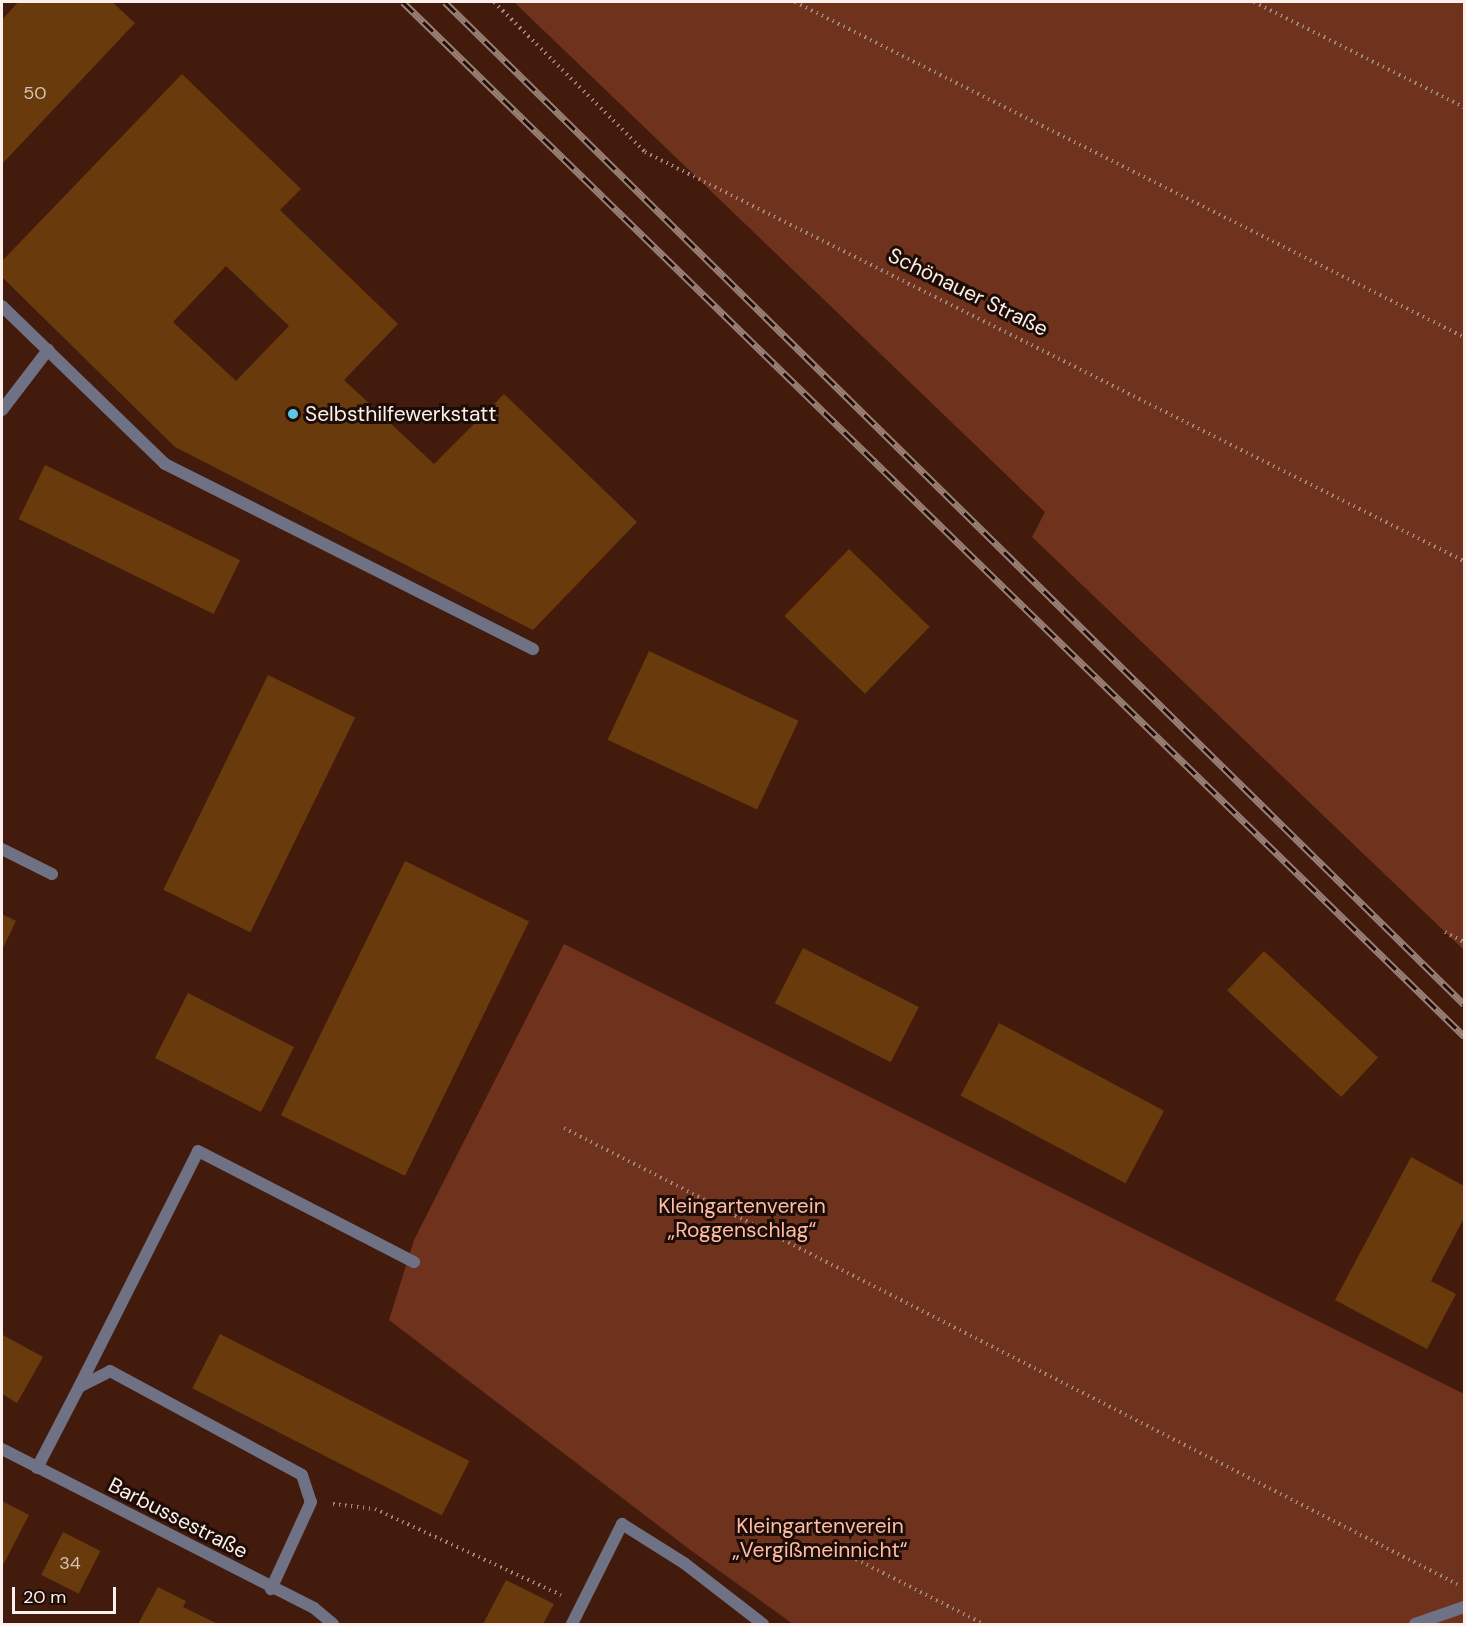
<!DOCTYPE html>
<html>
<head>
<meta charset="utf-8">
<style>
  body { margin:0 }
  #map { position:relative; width:1466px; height:1626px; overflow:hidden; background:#431b0d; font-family:"DM Sans",sans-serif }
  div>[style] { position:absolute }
  .green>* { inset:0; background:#6f321c }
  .building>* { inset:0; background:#693a0c; transform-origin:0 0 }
  .path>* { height:4px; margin-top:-2px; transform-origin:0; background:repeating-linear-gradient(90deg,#a28980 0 1.5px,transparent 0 6px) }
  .service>* { height:12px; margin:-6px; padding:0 6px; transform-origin:6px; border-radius:6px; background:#6f7184 }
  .minor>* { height:12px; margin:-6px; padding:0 6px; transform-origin:6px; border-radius:6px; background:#6f7184 }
  .tertiary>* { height:12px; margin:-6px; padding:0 6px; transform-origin:6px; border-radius:6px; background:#6f7184 }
  .rail>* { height:7px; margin-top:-3.5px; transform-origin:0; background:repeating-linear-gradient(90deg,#1e0c06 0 14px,#997f75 0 28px); box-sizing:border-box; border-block:2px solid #997f75 }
  .dots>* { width:16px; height:16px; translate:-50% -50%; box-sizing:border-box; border:3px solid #1e0c06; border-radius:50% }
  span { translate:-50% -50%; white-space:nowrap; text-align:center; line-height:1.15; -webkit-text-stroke:6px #1e0c06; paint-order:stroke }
  .number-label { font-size:18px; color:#d6c2b4 }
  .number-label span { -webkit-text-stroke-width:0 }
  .street-label { font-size:21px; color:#fbf0ec }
  .poi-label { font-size:21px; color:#fbf0ec }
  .left { translate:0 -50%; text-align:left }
  .park-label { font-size:21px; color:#ffbca6 }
  .frame { position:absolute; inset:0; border:3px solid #fbf0ec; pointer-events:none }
  .scale { position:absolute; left:12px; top:1587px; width:104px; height:27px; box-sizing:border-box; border:3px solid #fbf0ec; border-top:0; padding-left:8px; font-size:18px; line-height:21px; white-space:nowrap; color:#fbf0ec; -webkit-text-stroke:4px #1e0c06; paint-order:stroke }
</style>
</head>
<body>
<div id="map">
  <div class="green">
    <i style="clip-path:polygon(514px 2px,1464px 2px,1464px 950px,1032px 537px,1045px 512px)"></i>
    <i style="clip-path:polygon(564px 944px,1464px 1394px,1464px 1624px,793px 1624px,693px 1552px,389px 1320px,414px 1240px)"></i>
  </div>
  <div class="building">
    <i style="clip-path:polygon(18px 2px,112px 2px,135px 23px,2px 164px,2px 20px)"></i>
    <i style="clip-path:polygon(evenodd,182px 74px,301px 189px,280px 210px,398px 324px,344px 380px,434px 464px,504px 394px,637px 522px,533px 630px,175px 447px,2px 277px,2px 261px,182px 74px,226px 266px,289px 326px,236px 381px,173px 322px,226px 266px)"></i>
    <i style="left:45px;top:465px;width:217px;height:60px;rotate:26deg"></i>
    <i style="left:849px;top:549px;width:112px;height:93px;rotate:44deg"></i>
    <i style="left:649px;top:651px;width:165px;height:98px;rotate:25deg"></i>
    <i style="left:268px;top:675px;width:97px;height:239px;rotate:26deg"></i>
    <i style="left:405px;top:861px;width:138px;height:283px;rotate:26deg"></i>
    <i style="clip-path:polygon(2px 914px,16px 921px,2px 950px)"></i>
    <i style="left:803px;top:948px;width:130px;height:62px;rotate:27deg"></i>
    <i style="left:1264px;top:951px;width:156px;height:54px;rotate:43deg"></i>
    <i style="left:188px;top:993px;width:119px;height:73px;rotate:27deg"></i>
    <i style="left:999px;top:1023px;width:187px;height:82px;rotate:28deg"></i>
    <i style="clip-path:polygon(1411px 1157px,1464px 1186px,1464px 1218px,1431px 1281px,1456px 1294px,1427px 1349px,1335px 1300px)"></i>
    <i style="left:220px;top:1334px;width:280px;height:61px;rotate:27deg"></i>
    <i style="clip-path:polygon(3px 1335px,43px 1357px,17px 1403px,2px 1394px)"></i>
    <i style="clip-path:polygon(2px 1501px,29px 1515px,2px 1567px)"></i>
    <i style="left:63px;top:1532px;width:42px;height:48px;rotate:27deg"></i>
    <i style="clip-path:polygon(506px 1580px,554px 1604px,543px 1624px,483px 1624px)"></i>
    <i style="clip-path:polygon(158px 1587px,186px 1601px,183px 1607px,218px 1624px,138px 1624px)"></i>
  </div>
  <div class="path">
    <i style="left:494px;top:2px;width:213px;rotate:44.8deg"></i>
    <i style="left:645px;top:152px;width:915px;rotate:26.54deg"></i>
    <i style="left:795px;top:2px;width:748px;rotate:26.6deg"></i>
    <i style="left:1254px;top:2px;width:235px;rotate:26.6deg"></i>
    <i style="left:1445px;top:932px;width:21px;rotate:28deg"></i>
    <i style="left:564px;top:1128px;width:1003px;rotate:27.05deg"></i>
    <i style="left:333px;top:1504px;width:42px;rotate:6.8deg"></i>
    <i style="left:375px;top:1509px;width:205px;rotate:24.8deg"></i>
    <i style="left:840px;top:1551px;width:161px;rotate:27deg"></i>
  </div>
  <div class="service">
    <i style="left:2px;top:306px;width:227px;rotate:44.1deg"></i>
    <i style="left:165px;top:464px;width:412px;rotate:26.7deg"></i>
    <i style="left:2px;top:410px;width:76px;rotate:-52.5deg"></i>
    <i style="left:2px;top:849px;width:56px;rotate:26.6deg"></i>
    <i style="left:79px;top:1387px;width:264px;rotate:-63.2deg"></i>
    <i style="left:198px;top:1151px;width:243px;rotate:27.2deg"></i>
    <i style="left:37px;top:1468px;width:91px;rotate:-62.6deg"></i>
    <i style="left:79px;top:1387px;width:35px;rotate:-27deg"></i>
    <i style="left:110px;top:1371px;width:218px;rotate:28.4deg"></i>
    <i style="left:302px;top:1475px;width:28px;rotate:72deg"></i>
    <i style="left:311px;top:1502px;width:96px;rotate:114.7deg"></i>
    <i style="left:572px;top:1624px;width:112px;rotate:-63.4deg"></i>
    <i style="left:622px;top:1524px;width:73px;rotate:32.2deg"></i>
    <i style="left:684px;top:1563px;width:100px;rotate:37.7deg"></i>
  </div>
  <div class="minor">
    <i style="left:2px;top:1449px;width:350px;rotate:27deg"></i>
    <i style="left:314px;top:1608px;width:25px;rotate:40deg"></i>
  </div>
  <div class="tertiary">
    <i style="left:1415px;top:1624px;width:52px;rotate:-19.1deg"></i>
  </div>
  <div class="rail">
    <i style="left:403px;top:2px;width:1482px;rotate:44.26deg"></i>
    <i style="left:445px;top:2px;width:1429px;rotate:44.52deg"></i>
  </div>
  <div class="dots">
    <i style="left:293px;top:414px;background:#5bc8e7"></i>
  </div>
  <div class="number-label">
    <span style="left:35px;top:93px">50</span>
    <span style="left:70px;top:1563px">34</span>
  </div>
  <div class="street-label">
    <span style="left:968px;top:292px;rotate:26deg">Schönauer Straße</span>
    <span style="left:178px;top:1518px;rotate:27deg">Barbussestraße</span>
  </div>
  <div class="poi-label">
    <span class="left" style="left:305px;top:414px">Selbsthilfewerkstatt</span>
  </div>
  <div class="park-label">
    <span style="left:742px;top:1218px">Kleingartenverein<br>„Roggenschlag“</span>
    <span style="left:820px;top:1538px">Kleingartenverein<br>„Vergißmeinnicht“</span>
  </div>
  <div class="frame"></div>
  <div class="scale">20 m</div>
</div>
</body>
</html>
